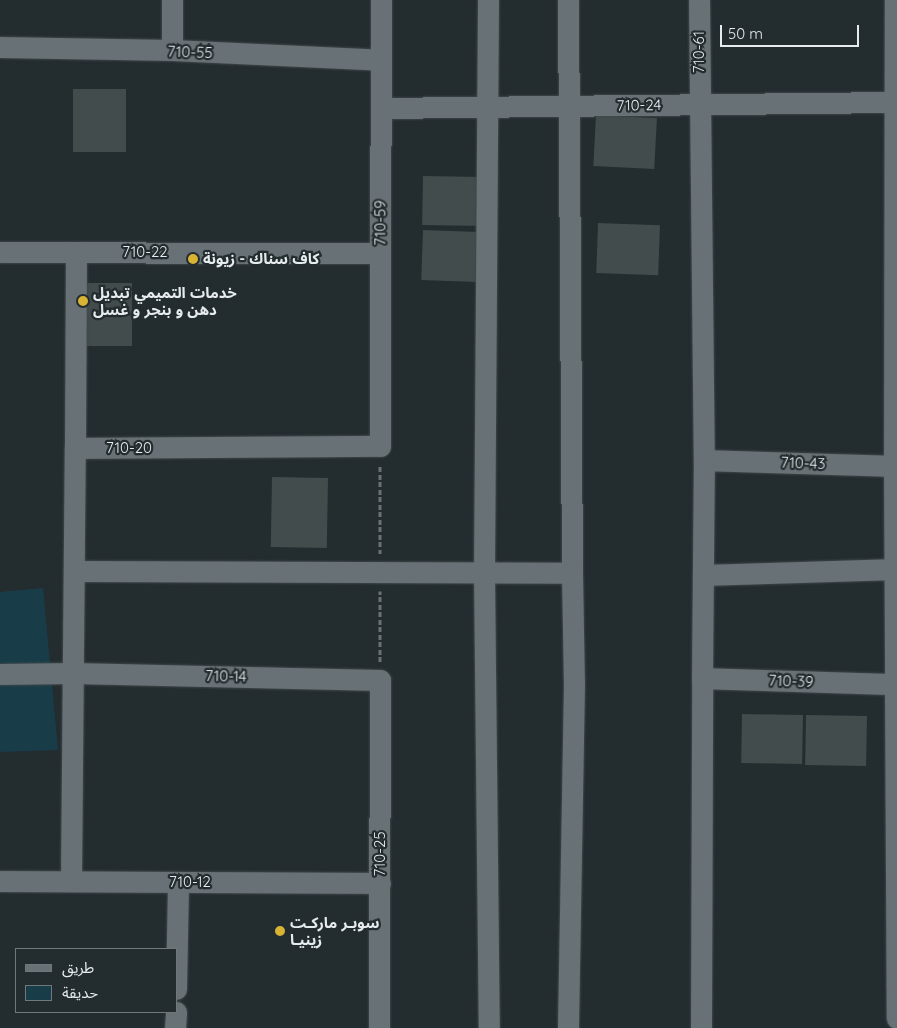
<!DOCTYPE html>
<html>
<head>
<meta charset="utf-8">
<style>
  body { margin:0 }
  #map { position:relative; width:897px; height:1028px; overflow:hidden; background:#232c2f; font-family:Quicksand,"Noto Sans Arabic",sans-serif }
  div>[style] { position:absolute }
  .green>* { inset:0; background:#183d49 }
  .building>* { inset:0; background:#424c4c; transform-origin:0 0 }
  .path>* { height:3px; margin-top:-1.5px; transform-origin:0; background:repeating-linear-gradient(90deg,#6a7174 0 5px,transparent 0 7.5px) }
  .roads { filter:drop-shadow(0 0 1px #40484a) drop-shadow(0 0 1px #40484a) }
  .minor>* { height:21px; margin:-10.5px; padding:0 10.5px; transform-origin:10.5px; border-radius:10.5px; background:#687175 }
  .dots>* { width:14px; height:14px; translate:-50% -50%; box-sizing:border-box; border:2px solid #232c2f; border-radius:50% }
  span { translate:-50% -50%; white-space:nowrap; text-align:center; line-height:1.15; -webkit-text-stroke:4.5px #232c2f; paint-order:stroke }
  .street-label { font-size:15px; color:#e6ebed }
  .poi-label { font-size:15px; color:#e6ebed; font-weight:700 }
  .left { translate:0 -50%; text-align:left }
  .legend { position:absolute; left:15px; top:948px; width:162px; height:65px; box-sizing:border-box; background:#232c2f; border:1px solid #71787b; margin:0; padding:6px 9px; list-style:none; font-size:15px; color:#e6ebed }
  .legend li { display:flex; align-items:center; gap:10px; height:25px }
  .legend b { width:25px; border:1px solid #71787b }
  .scale { position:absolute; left:720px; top:25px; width:139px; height:22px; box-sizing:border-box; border:2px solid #e6ebed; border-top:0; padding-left:6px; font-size:15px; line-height:18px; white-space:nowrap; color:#e6ebed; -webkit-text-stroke:4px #232c2f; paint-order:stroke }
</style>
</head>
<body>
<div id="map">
  <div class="green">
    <i style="clip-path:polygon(43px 588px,58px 750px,0 752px,0 592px)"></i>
  </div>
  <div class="building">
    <i style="left:126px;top:89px;width:63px;height:53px;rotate:90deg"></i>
    <i style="left:596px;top:115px;width:61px;height:51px;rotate:3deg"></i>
    <i style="left:423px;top:176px;width:61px;height:49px;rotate:1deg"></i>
    <i style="left:598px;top:223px;width:62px;height:50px;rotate:2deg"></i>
    <i style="left:423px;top:230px;width:62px;height:50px;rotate:2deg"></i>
    <i style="left:132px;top:283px;width:63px;height:52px;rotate:90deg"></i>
    <i style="left:328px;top:478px;width:70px;height:56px;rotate:91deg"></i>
    <i style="left:742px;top:714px;width:61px;height:49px;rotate:1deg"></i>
    <i style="left:806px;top:715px;width:61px;height:50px;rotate:1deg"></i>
  </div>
  <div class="path">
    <i style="left:380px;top:554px;width:88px;rotate:-90deg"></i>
    <i style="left:380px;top:662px;width:71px;rotate:-90deg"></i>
  </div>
  <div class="roads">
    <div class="minor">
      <i style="left:172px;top:0;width:50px;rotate:90deg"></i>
      <i style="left:488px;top:0;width:572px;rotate:90.4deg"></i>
      <i style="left:484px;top:572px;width:456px;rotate:89.4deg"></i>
      <i style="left:568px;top:0;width:573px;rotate:89.6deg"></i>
      <i style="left:699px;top:0;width:460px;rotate:89.4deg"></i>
      <i style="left:704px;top:460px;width:190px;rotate:1.8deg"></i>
      <i style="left:894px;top:466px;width:466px;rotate:-89.9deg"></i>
      <i style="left:0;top:47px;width:172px;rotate:1deg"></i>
      <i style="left:172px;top:50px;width:209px;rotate:2.7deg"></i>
      <i style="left:381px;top:108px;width:516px;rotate:-0.67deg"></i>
      <i style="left:0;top:252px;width:380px;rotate:0.2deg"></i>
      <i style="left:76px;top:252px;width:196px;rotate:90.3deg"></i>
      <i style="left:75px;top:448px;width:305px;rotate:-0.4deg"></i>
      <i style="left:380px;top:446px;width:446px;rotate:-89.9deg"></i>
      <i style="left:894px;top:466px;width:218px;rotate:89.7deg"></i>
      <i style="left:74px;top:571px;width:498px;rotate:0.2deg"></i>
      <i style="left:572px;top:573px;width:110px;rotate:89deg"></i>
      <i style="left:574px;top:683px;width:345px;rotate:91deg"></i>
      <i style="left:703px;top:575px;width:194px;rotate:-1.8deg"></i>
      <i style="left:0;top:674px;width:73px;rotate:-0.8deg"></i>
      <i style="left:73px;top:673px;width:307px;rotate:1.3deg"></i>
      <i style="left:380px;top:680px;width:348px;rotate:90.2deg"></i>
      <i style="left:702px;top:678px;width:218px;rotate:-89.5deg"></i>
      <i style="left:0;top:881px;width:380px;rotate:0.3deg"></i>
      <i style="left:71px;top:881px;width:433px;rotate:-89.5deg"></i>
      <i style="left:176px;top:989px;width:107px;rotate:-88.9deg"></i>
      <i style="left:175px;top:1028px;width:16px;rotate:-86deg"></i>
      <i style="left:701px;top:1028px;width:350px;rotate:-89.8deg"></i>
      <i style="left:702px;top:678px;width:193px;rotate:1.8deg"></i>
      <i style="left:895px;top:684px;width:334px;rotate:89.7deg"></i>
    </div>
  </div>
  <div class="dots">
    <i style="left:193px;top:259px;background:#d9b334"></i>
    <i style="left:83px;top:301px;background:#d9b334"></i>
    <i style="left:280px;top:931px;background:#d9b334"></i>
  </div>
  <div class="street-label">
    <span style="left:190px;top:52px;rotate:2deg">710-55</span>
    <span style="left:699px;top:52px;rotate:-90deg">710-61</span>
    <span style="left:639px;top:105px;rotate:-1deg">710-24</span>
    <span style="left:380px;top:223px;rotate:-90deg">710-59</span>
    <span style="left:145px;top:252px">710-22</span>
    <span style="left:129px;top:448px">710-20</span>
    <span style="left:803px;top:463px;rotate:2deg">710-43</span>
    <span style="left:226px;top:676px;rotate:1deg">710-14</span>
    <span style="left:791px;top:681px;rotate:2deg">710-39</span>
    <span style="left:380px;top:854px;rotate:-90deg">710-25</span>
    <span style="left:190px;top:882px">710-12</span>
  </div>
  <div class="poi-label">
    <span class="left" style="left:203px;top:259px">كاف سناك - زيونة</span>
    <span class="left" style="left:93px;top:301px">خدمات التميمي تبديل<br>دهن و بنجر و غسل</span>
    <span class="left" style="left:290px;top:931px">سوبـر ماركـت<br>زينيـا</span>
  </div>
  <ul class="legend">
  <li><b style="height:6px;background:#687175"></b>طريق</li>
  <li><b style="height:14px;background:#183d49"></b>حديقة</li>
  </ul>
  <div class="scale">50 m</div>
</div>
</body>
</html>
